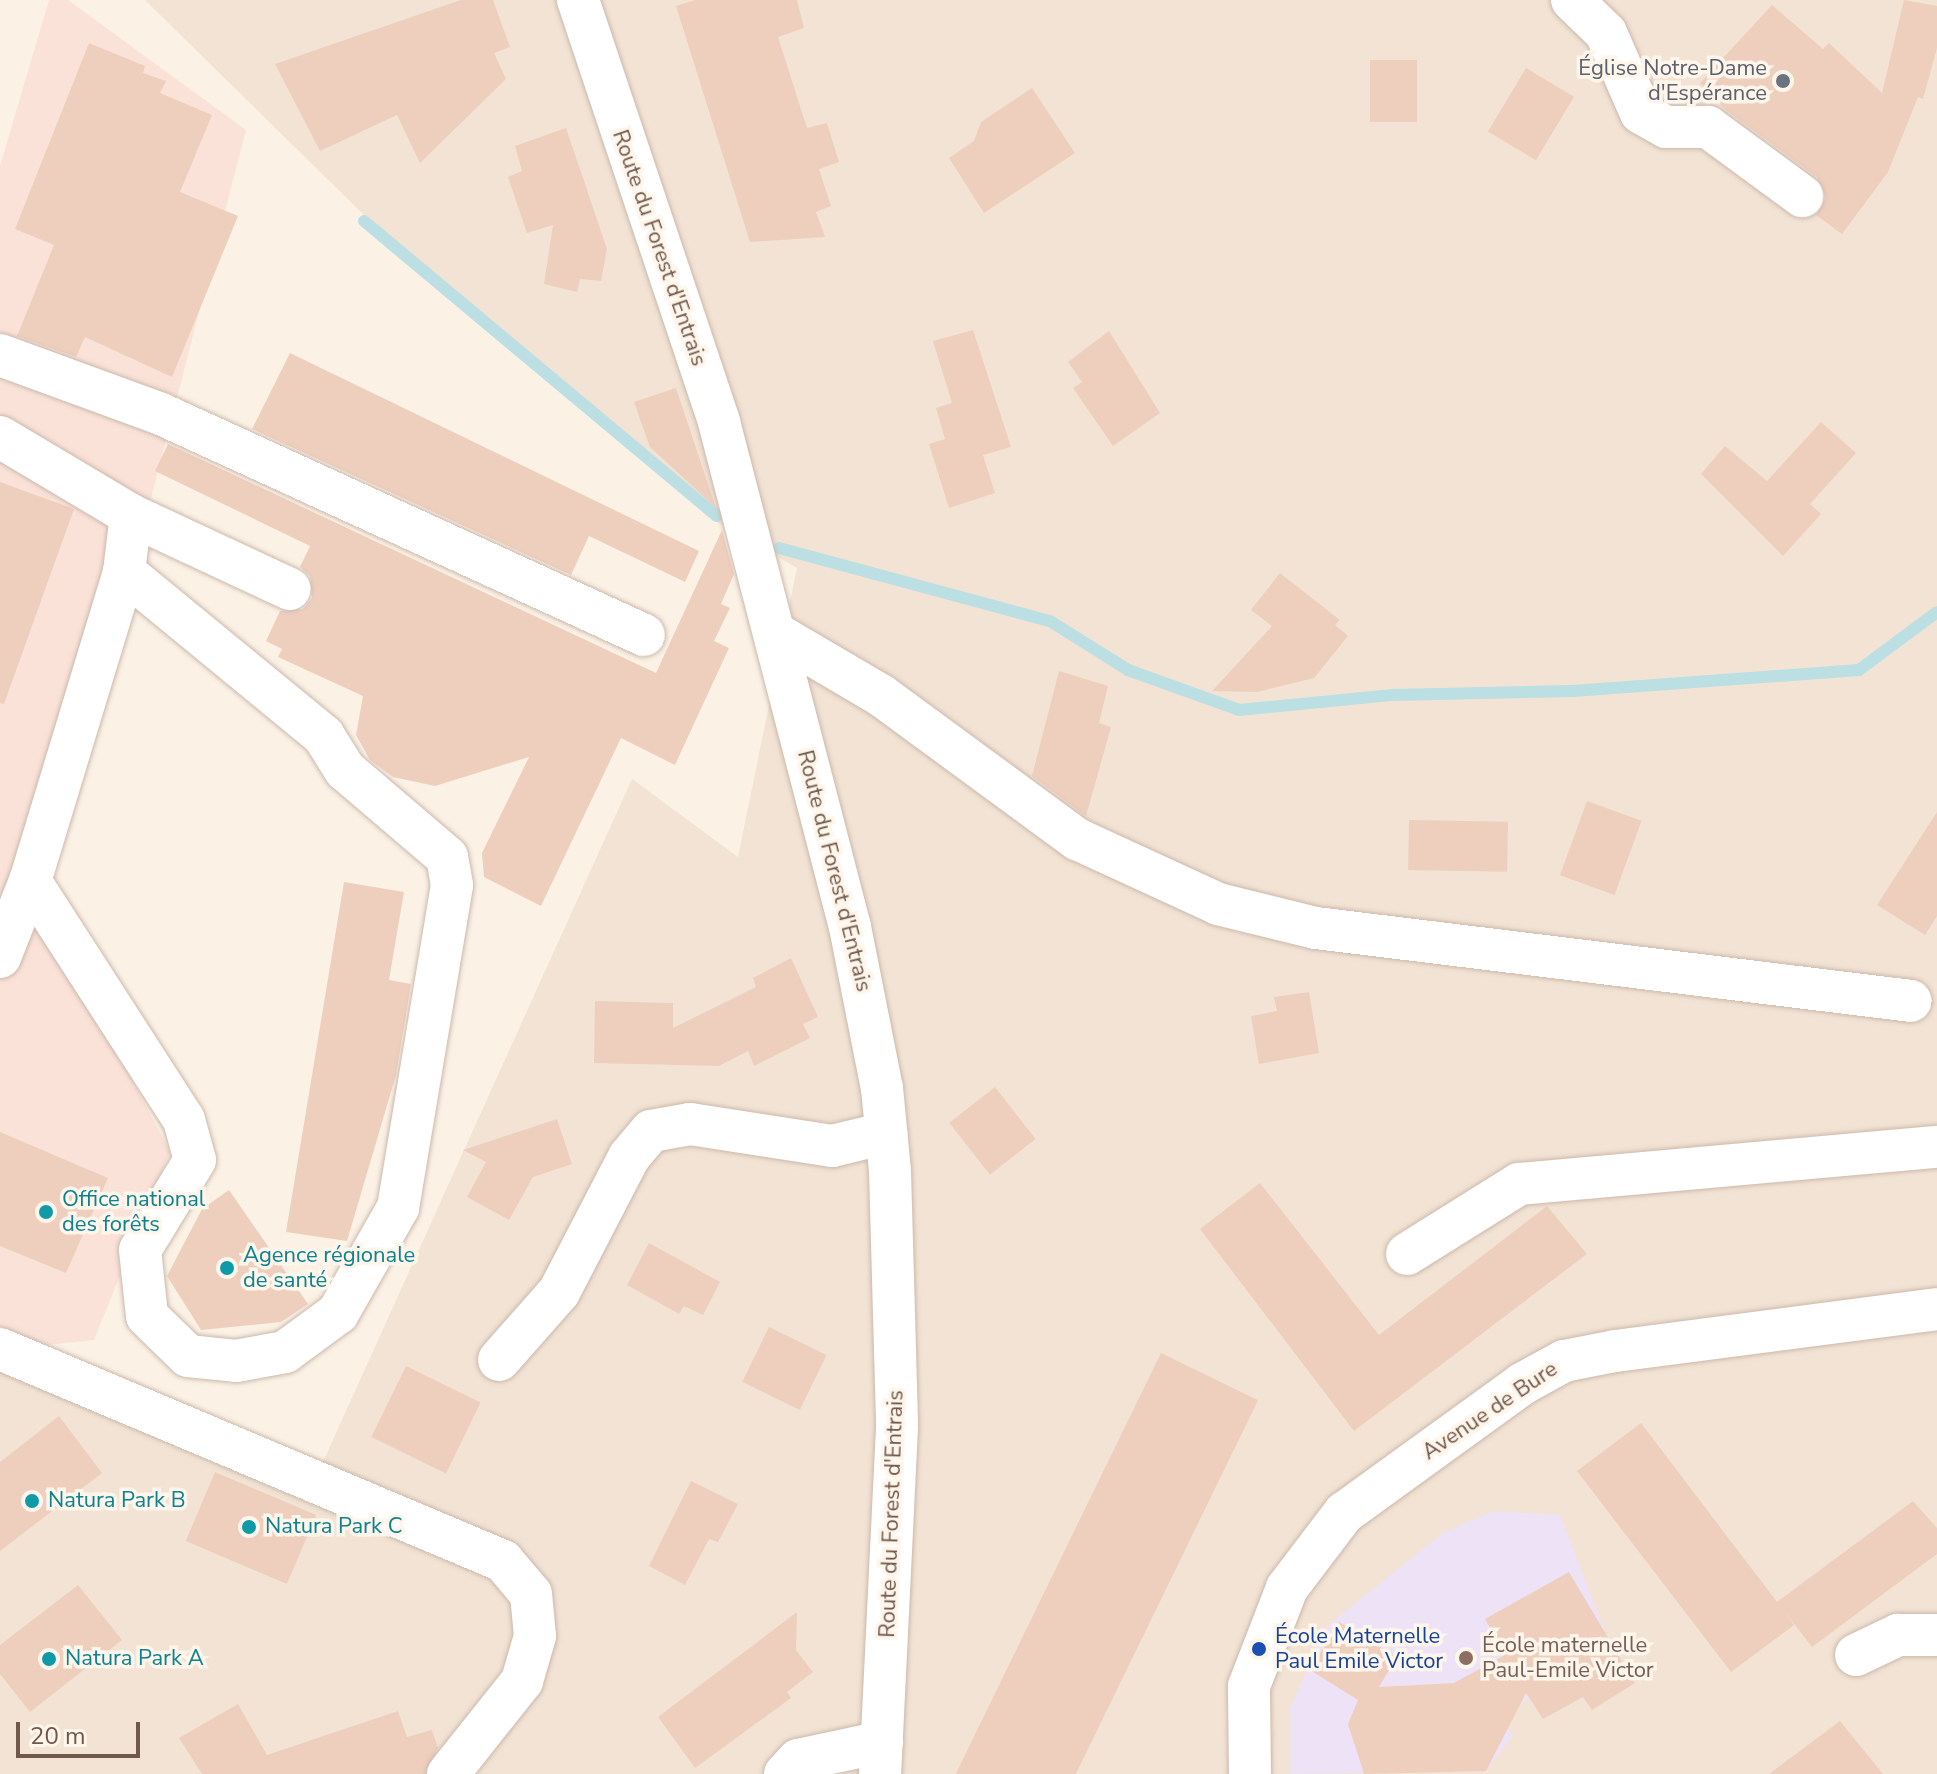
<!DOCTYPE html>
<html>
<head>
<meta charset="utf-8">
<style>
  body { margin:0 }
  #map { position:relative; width:1937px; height:1774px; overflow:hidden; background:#fbf1e5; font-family:"Nunito Sans",sans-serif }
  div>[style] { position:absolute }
  .residential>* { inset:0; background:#f2e3d4 }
  .commercial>* { inset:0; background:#fae2d9 }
  .education>* { inset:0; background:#eee2f7 }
  .stream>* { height:12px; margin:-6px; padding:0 6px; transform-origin:6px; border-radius:6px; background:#bbdfe3 }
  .building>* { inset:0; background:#eecfbe; transform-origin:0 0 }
  .roads { filter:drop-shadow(0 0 2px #ccb9ac) drop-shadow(0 0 2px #ccb9ac) }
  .minor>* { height:42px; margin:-21px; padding:0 21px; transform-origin:21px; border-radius:21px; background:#fff }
  .dots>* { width:22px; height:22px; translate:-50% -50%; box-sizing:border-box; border:4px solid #fef5eb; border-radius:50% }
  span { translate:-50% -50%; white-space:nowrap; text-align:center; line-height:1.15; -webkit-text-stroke:7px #fef5eb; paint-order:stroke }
  .worship-label { font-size:22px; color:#5b616d }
  .right { translate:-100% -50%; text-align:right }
  .street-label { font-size:22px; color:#72584c }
  .culture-label { font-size:22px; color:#0d838f }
  .left { translate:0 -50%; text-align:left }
  .transit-label { font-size:22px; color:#164399 }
  .education-label { font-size:22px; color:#785e54 }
  .scale { position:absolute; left:16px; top:1722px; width:124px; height:36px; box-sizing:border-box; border:4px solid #72584c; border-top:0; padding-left:10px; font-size:24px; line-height:28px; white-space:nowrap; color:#72584c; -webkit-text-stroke:6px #fef5eb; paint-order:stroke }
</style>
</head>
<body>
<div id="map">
  <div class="residential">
    <i style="clip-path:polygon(145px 0,1937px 0,1937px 1774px,0 1774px,0 1348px,322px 1464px,632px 779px,738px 857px,797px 568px,707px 516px,365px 216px)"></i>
  </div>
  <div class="commercial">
    <i style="clip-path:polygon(49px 0,68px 0,246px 130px,44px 913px,170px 1152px,94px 1340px,0 1350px,0 166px)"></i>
  </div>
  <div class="education">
    <i style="clip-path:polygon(1493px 1511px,1560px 1515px,1605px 1632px,1635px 1683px,1592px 1710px,1583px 1697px,1543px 1719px,1529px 1698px,1498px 1718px,1513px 1735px,1486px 1771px,1290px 1774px,1290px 1708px,1327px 1626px,1443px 1533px)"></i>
  </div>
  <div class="stream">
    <i style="left:364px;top:221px;width:460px;rotate:39.9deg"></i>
    <i style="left:779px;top:548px;width:281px;rotate:15.1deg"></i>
    <i style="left:1050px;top:621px;width:92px;rotate:32.1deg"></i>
    <i style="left:1128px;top:670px;width:118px;rotate:19.8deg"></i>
    <i style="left:1239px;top:710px;width:155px;rotate:-5.6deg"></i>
    <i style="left:1393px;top:695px;width:180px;rotate:-1.3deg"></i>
    <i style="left:1573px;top:691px;width:287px;rotate:-4.2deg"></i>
    <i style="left:1859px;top:670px;width:97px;rotate:-36.6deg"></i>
  </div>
  <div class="building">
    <i style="clip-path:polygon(461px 0,493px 0,510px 47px,494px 53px,506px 79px,420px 163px,397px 115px,320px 151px,275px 64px)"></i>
    <i style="clip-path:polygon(695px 0,797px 0,804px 28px,778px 37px,807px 128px,827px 123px,839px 162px,819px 169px,831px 206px,816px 212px,825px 237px,750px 242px,676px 6px)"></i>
    <i style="clip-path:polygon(1904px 0,1937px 6px,1937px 48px,1923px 99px,1918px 97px,1888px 172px,1842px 234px,1816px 215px,1826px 198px,1817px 177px,1726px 110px,1700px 83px,1772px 5px,1823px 49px,1829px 43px,1882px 93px)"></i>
    <i style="clip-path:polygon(89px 43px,145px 66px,143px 73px,166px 81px,160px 93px,212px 115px,180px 192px,238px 216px,172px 377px,85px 337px,76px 357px,17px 336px,54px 245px,15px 229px)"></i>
    <i style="left:1370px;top:60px;width:47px;height:62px"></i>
    <i style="left:1526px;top:68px;width:56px;height:74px;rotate:31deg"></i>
    <i style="clip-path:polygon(1032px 88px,1075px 153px,984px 213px,949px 158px,974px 141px,981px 122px)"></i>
    <i style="clip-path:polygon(566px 128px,607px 249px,601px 281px,580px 279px,577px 292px,544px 284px,553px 225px,527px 233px,508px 177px,522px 171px,515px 146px)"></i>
    <i style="clip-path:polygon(973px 330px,1011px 447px,983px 455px,995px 493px,949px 508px,929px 444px,945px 439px,936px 408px,952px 403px,933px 341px)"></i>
    <i style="clip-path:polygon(1109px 331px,1160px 413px,1113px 446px,1073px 388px,1082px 382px,1068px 362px)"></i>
    <i style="clip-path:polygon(290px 353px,699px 551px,685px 582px,589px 536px,571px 575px,252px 429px)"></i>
    <i style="clip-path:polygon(676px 388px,716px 508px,650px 447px,634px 402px)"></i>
    <i style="clip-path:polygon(1821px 422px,1856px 453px,1810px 504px,1821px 514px,1783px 556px,1701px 474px,1725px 446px,1767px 481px)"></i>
    <i style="clip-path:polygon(168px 444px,656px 673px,722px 530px,734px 574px,721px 604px,730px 608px,714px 641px,729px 648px,675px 765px,621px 738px,541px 906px,484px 877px,482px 853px,529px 757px,435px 786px,393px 777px,370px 760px,356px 735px,363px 696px,278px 657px,282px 649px,266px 641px,280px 611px,303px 609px,312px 598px,310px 576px,300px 567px,310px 546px,155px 471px)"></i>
    <i style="clip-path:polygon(0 482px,74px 509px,4px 704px,0 703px)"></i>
    <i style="clip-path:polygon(1280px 573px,1340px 620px,1335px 625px,1348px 636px,1314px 678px,1257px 692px,1212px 691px,1272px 626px,1251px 610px)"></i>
    <i style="clip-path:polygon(1059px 671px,1108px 686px,1099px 723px,1111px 727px,1086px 816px,1032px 776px)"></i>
    <i style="left:1587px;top:801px;width:58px;height:79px;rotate:20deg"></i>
    <i style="clip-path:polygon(1937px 812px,1937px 916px,1925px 935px,1877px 905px)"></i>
    <i style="left:1409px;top:820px;width:99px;height:50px;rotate:1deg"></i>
    <i style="clip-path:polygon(344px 882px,404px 892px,389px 980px,411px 984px,396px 1075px,347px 1241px,286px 1232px)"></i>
    <i style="clip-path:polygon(791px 958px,818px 1017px,803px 1024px,810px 1038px,754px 1066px,748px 1051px,719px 1066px,594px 1063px,595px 1001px,673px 1003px,673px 1028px,756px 987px,753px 978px)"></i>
    <i style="clip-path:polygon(1309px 992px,1319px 1053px,1259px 1064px,1251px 1016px,1277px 1011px,1274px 997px)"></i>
    <i style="left:995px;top:1087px;width:66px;height:58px;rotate:52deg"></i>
    <i style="clip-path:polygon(557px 1119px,572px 1164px,533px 1177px,509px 1220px,467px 1197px,486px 1162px,463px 1150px)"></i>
    <i style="clip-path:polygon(0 1132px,108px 1178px,66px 1273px,0 1246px)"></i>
    <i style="clip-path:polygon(1260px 1183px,1379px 1335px,1547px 1206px,1587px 1254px,1354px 1431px,1200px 1229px)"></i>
    <i style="clip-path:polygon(229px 1190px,308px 1304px,281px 1322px,201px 1330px,167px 1276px,202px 1209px)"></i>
    <i style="clip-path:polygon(649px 1243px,720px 1282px,703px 1315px,684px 1306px,679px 1314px,627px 1285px)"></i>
    <i style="left:769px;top:1327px;width:64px;height:61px;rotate:26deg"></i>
    <i style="left:1161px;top:1353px;width:108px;height:468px;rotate:26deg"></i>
    <i style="left:406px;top:1366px;width:83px;height:79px;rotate:26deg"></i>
    <i style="clip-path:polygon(59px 1416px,102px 1473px,0 1551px,0 1462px)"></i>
    <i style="clip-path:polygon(1641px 1423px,1777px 1602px,1913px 1501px,1937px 1528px,1937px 1554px,1812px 1647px,1785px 1612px,1794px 1625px,1731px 1672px,1577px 1471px)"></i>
    <i style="left:215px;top:1472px;width:110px;height:75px;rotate:23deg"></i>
    <i style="clip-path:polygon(691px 1481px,738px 1504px,718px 1542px,709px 1539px,685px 1585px,649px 1566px)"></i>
    <i style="clip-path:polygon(1569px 1572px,1635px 1683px,1592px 1710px,1583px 1697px,1543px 1719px,1526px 1693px,1486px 1771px,1364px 1774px,1348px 1724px,1358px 1700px,1310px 1670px,1339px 1622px,1397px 1657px,1379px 1687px,1454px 1683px,1505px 1655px,1485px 1619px)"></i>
    <i style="clip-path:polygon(78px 1585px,122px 1640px,30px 1712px,0 1674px,0 1645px)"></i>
    <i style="clip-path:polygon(797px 1612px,796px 1650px,813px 1672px,787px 1692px,791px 1698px,695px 1768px,658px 1717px)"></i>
    <i style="clip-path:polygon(238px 1704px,267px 1755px,398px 1711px,407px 1737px,432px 1730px,438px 1748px,425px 1774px,202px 1774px,179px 1738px)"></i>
    <i style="clip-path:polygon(1840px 1721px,1883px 1774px,1769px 1774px)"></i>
  </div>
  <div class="roads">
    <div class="minor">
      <i style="left:578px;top:0;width:445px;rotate:71.5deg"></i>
      <i style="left:719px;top:422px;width:522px;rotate:75.46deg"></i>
      <i style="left:850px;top:927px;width:164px;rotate:78.8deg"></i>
      <i style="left:882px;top:1088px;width:83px;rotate:84.5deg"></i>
      <i style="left:890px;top:1171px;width:257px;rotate:88.4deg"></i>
      <i style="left:897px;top:1428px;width:346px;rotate:92.8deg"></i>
      <i style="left:1572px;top:0;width:47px;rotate:44.1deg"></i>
      <i style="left:1606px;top:33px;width:87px;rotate:66.4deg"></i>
      <i style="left:1641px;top:113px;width:29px;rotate:29deg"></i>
      <i style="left:1666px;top:127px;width:42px"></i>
      <i style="left:1708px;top:127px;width:117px;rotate:36.3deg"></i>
      <i style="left:0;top:355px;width:171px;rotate:20.1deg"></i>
      <i style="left:161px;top:414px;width:531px;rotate:24.59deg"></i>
      <i style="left:0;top:437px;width:152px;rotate:30.8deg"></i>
      <i style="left:131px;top:515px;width:57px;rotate:97deg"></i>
      <i style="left:124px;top:572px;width:323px;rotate:106.9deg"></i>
      <i style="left:30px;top:881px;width:284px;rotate:57.2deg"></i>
      <i style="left:184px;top:1120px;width:41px;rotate:74.6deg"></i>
      <i style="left:195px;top:1160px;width:105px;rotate:121.4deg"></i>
      <i style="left:140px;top:1250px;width:66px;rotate:83.9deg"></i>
      <i style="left:147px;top:1316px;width:57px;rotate:44.3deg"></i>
      <i style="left:188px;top:1356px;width:48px;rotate:5.9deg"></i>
      <i style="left:236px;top:1361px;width:50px;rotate:-10.4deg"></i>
      <i style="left:285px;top:1352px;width:66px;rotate:-36.3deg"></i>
      <i style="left:338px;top:1313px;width:121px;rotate:-60.3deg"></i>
      <i style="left:398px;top:1208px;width:327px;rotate:-80.5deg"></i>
      <i style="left:452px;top:885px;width:28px;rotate:-100deg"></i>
      <i style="left:447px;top:857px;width:134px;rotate:-139.5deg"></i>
      <i style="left:345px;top:770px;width:40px;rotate:-122deg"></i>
      <i style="left:324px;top:736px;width:259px;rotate:-140.6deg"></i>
      <i style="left:131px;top:515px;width:175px;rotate:25deg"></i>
      <i style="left:775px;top:633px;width:124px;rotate:30.5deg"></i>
      <i style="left:882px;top:696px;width:242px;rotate:36.3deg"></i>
      <i style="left:1077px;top:839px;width:155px;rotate:24.7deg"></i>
      <i style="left:1218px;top:904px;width:101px;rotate:13.8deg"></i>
      <i style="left:1316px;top:928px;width:599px;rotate:6.99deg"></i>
      <i style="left:0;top:957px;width:82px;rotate:-68.5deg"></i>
      <i style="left:1407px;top:1254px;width:132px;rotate:-32deg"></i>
      <i style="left:1519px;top:1184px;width:420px;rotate:-5.1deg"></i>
      <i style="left:0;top:1349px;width:546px;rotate:22.85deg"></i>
      <i style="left:503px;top:1561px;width:43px;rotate:49.7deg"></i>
      <i style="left:531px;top:1594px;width:42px;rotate:84.6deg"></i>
      <i style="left:535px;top:1636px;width:47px;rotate:106.1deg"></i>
      <i style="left:522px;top:1681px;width:119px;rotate:128.5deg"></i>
      <i style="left:499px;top:1360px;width:91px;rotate:-48.6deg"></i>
      <i style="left:559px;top:1292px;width:152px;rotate:-62.6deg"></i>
      <i style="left:629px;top:1157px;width:34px;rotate:-50deg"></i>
      <i style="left:651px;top:1131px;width:40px;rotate:-10deg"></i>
      <i style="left:690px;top:1124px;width:144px;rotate:8.8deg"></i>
      <i style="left:832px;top:1146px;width:56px;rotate:-13.5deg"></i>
      <i style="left:1856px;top:1655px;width:47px;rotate:-25.5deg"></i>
      <i style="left:1898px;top:1635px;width:39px"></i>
      <i style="left:785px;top:1774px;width:19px;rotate:-47deg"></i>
      <i style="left:798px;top:1760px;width:86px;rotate:-12.1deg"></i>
      <i style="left:1250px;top:1774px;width:88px;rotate:-90.7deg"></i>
      <i style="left:1249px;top:1686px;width:105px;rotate:-68.8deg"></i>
      <i style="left:1287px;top:1588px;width:94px;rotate:-52.8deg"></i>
      <i style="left:1344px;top:1513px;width:220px;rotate:-35.9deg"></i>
      <i style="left:1522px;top:1384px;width:48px;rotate:-28.7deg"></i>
      <i style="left:1564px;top:1361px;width:52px;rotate:-11.1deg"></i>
      <i style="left:1615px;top:1351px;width:325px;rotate:-7.4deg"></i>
    </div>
  </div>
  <div class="dots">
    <i style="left:1783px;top:81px;background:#6b7280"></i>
    <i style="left:46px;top:1212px;background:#0f9aa8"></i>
    <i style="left:227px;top:1268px;background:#0f9aa8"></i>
    <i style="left:32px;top:1501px;background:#0f9aa8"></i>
    <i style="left:249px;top:1527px;background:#0f9aa8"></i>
    <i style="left:1259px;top:1649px;background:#1a4fb4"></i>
    <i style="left:1466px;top:1658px;background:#8d6e63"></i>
    <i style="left:49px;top:1659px;background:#0f9aa8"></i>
  </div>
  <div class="worship-label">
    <span class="right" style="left:1767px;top:81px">Église Notre-Dame<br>d'Espérance</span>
  </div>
  <div class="street-label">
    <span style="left:659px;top:248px;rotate:71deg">Route du Forest d'Entrais</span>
    <span style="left:834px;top:871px;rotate:76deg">Route du Forest d'Entrais</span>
    <span style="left:1490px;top:1411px;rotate:-34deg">Avenue de Bure</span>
    <span style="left:892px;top:1514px;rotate:-88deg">Route du Forest d'Entrais</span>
  </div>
  <div class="culture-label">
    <span class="left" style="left:62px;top:1212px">Office national<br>des forêts</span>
    <span class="left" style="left:243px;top:1268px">Agence régionale<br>de santé</span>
    <span class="left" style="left:48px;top:1501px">Natura Park B</span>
    <span class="left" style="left:265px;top:1527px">Natura Park C</span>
    <span class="left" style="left:65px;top:1659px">Natura Park A</span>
  </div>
  <div class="transit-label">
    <span class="left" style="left:1275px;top:1649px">École Maternelle<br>Paul Emile Victor</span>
  </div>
  <div class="education-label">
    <span class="left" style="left:1482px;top:1658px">École maternelle<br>Paul-Emile Victor</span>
  </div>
  <div class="scale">20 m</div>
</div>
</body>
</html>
